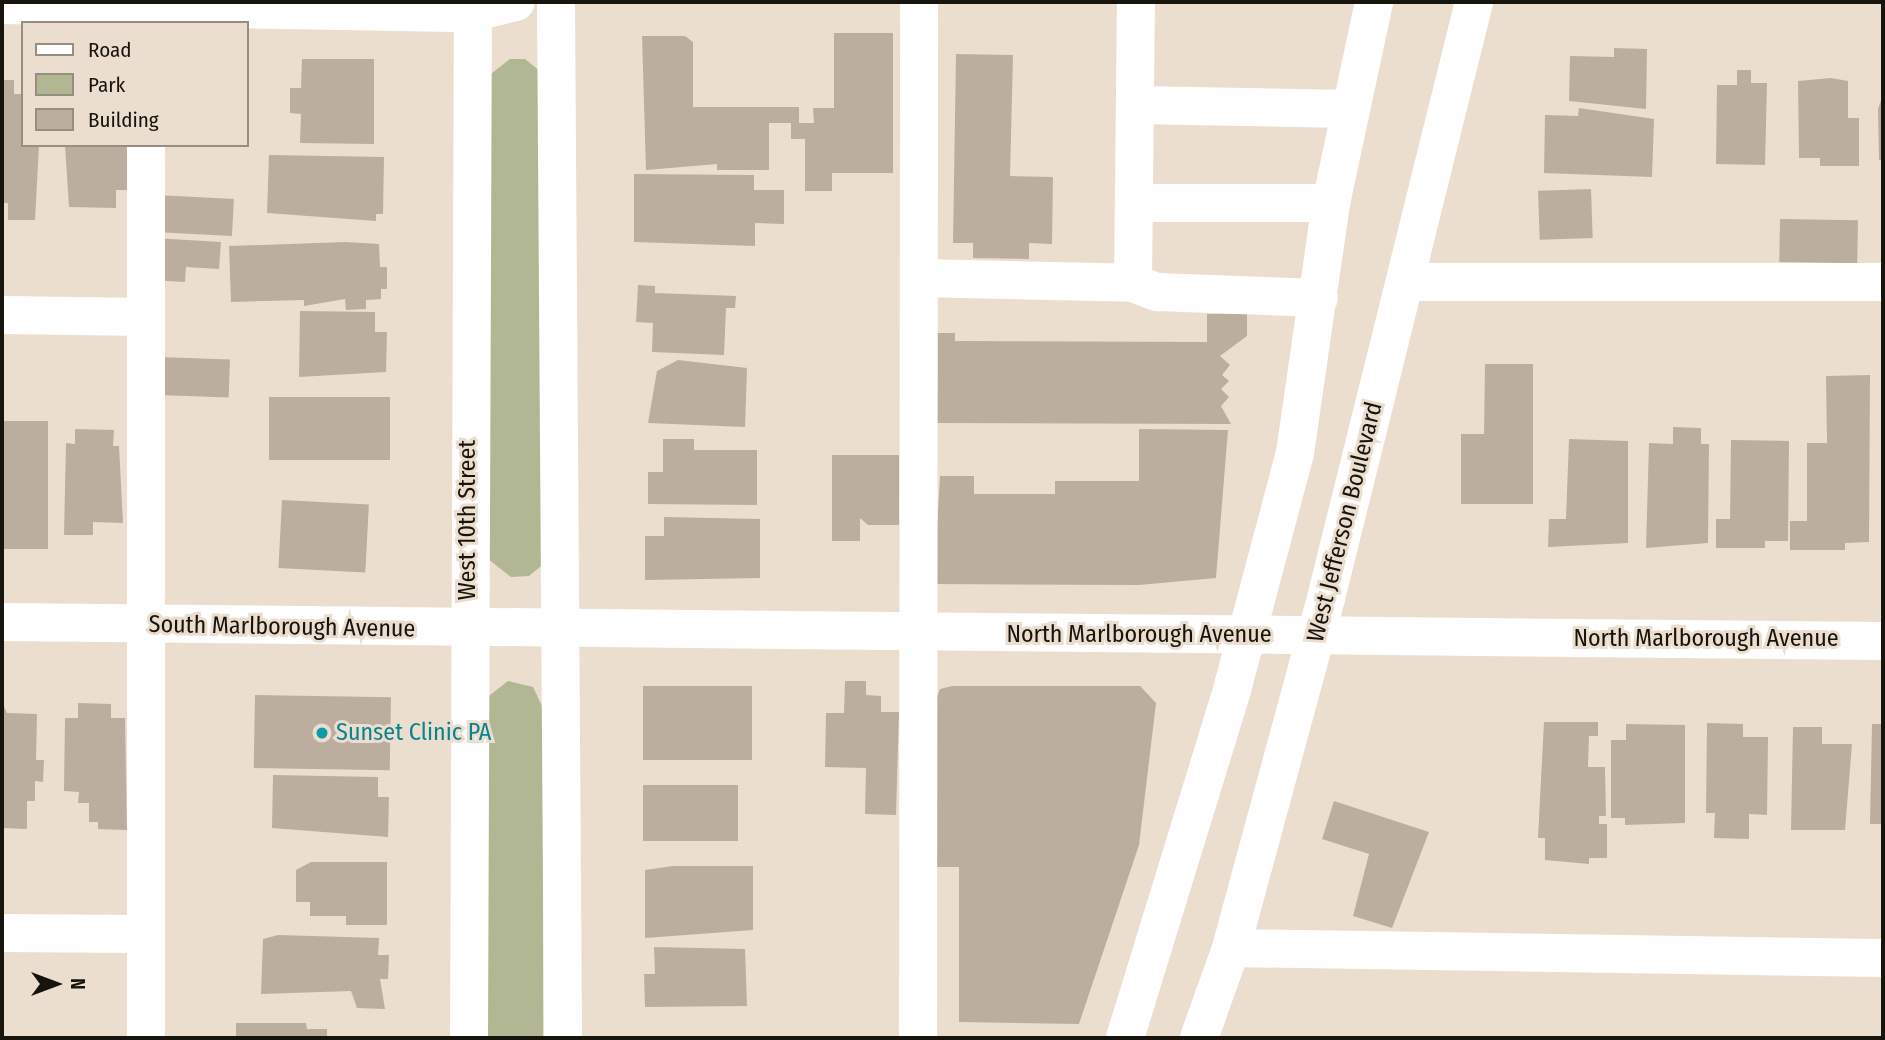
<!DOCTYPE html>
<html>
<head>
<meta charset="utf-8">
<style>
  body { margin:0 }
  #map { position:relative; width:1885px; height:1040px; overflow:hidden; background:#ecdece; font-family:"Fira Sans Condensed",sans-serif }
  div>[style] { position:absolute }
  .green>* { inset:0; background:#b2b793 }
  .building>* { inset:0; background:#bbae9e; transform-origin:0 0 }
  .minor>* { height:38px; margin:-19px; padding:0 19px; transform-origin:19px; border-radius:19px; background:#fff }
  .major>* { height:38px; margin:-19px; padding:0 19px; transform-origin:19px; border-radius:19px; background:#fff }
  .dots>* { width:19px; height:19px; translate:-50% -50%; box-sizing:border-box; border:4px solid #ecdece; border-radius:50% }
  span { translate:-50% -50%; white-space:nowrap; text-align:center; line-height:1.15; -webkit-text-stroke:6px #ecdece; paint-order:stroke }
  .street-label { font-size:24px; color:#17130d }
  .culture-label { font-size:24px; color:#0d838f }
  .left { translate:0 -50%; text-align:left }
  .frame { position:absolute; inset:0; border:4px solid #17130d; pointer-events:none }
  .legend { position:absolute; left:21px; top:21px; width:228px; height:126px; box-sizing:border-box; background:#ecdece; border:2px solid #978d81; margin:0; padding:9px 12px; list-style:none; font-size:21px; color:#17130d }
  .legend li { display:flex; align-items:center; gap:14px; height:35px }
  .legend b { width:35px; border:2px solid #978d81 }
  .north { position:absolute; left:21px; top:949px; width:70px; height:70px; -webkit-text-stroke:5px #ecdece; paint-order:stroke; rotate:90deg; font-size:19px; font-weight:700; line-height:28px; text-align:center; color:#17130d }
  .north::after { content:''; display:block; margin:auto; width:24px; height:32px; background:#17130d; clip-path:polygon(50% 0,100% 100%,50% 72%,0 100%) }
</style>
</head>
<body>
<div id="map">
  <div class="green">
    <i style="clip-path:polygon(510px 59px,525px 59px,541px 72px,541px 566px,529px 576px,511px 577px,488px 559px,487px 77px)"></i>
    <i style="clip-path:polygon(508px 681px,533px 687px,543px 708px,543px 1038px,485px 1038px,485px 699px)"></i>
  </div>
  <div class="building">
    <i style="clip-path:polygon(834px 33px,893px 33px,893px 173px,832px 173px,832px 191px,805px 191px,805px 139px,791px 139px,791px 123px,769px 123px,769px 170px,717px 170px,717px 164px,646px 170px,642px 36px,685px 36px,693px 42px,693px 107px,799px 107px,799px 123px,814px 123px,813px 108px,834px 108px)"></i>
    <i style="clip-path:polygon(1614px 48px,1647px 49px,1646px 109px,1569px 101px,1570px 56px,1614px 57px)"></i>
    <i style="clip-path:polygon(956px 54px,1013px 55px,1010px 176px,1053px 177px,1052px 244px,1029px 243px,1029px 259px,973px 258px,973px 243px,953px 243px)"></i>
    <i style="clip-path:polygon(302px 59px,374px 59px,374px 144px,300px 143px,301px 114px,290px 113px,290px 88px,301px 88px)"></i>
    <i style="clip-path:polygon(1737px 70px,1751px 70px,1751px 83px,1767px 83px,1765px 165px,1716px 164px,1717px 85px,1737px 85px)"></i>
    <i style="clip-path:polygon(1831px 78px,1848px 81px,1848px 118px,1859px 118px,1859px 166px,1820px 166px,1820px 158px,1799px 158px,1798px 81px)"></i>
    <i style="clip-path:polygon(2px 80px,14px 80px,14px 94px,23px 94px,23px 145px,39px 145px,35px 220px,8px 220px,8px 203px,2px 203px)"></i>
    <i style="clip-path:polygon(1883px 95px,1883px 160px,1879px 160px,1878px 109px)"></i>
    <i style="clip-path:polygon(1579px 108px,1654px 119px,1652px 177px,1544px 173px,1545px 115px,1578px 116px)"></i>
    <i style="clip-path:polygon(65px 145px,136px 145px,135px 190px,116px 190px,116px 208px,69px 207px)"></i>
    <i style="clip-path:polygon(269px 155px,384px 157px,383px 214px,376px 214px,376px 221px,267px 213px)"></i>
    <i style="clip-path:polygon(634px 174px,754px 175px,754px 190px,784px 190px,784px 224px,755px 223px,755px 246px,634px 242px)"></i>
    <i style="left:1591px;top:189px;width:49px;height:53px;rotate:88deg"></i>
    <i style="left:156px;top:195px;width:78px;height:37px;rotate:3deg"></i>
    <i style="left:1780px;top:219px;width:78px;height:43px;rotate:1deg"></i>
    <i style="clip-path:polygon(153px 238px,221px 242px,219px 269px,186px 267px,185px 282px,151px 280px)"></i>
    <i style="clip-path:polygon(345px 242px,379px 244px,380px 267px,387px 267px,387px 289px,381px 289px,381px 299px,366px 300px,366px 309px,346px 310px,345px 299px,304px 306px,304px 300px,231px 302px,229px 246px)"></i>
    <i style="clip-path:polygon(638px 285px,655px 286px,655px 293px,736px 296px,735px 308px,726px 308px,724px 355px,652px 352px,653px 323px,636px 322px)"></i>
    <i style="clip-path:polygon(300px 311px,375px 312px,375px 332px,387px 332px,386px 372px,299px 377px)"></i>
    <i style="clip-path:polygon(1207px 314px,1247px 314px,1247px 336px,1220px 356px,1230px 365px,1222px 375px,1229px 381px,1221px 389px,1229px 397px,1221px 406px,1231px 424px,932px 423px,932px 333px,955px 333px,955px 341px,1207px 342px)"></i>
    <i style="left:159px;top:357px;width:71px;height:38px;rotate:2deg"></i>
    <i style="clip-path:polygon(678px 360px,747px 368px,745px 427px,648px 423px,657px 371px)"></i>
    <i style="clip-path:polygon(1485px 364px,1533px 364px,1533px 504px,1461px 504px,1461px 434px,1484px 434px)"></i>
    <i style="clip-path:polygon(1870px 375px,1869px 542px,1845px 543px,1845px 550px,1790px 550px,1790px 521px,1807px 521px,1807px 443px,1827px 443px,1826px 376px)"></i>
    <i style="left:269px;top:397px;width:121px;height:63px"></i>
    <i style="left:2px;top:421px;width:46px;height:128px"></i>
    <i style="clip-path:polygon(1673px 427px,1701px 428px,1701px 444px,1709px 444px,1708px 543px,1646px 548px,1649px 443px,1673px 444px)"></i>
    <i style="clip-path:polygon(75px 429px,114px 430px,113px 446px,119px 446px,123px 523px,93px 522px,93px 535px,64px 535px,66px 443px,75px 444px)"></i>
    <i style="clip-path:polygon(1139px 429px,1228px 430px,1216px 578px,1139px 585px,934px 584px,940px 476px,974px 476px,974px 494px,1055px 494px,1055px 481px,1139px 481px)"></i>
    <i style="clip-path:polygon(663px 439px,694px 439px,694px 450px,757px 450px,757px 505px,648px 504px,648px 472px,663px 472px)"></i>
    <i style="clip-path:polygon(1569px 439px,1628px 441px,1628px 543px,1548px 547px,1549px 519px,1566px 519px)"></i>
    <i style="clip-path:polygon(1731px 440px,1789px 441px,1788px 541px,1765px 541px,1765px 548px,1716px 548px,1716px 519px,1730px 519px)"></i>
    <i style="clip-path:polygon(832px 455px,899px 455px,899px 525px,868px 525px,860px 518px,860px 541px,832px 541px)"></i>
    <i style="left:282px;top:500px;width:87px;height:68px;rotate:3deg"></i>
    <i style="clip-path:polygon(664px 517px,760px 519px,760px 578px,645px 580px,645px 536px,664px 536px)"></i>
    <i style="clip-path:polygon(845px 681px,866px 681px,866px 695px,881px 696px,881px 712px,899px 712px,896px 815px,865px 814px,866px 768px,825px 767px,826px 713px,844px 713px)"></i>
    <i style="left:643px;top:686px;width:109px;height:74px"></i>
    <i style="clip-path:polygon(952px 686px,1140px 686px,1156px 703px,1139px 845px,1079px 1024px,959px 1022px,959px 867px,933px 867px,934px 704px,940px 689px)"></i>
    <i style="left:255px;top:695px;width:136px;height:73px;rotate:1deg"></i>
    <i style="clip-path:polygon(2px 702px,7px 713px,37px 714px,36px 760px,44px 760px,43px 782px,35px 781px,35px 801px,27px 801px,27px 829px,2px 828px)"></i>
    <i style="clip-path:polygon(78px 703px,111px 704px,111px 718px,125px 718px,127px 830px,98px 829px,98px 822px,89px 822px,89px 803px,78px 803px,79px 792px,64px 791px,65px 718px,78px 718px)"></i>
    <i style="clip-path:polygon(1544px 722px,1598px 722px,1598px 736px,1589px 736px,1588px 767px,1605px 767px,1606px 816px,1599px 816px,1599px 824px,1607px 824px,1607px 858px,1589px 858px,1589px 864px,1545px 860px,1545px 838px,1538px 838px)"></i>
    <i style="clip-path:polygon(1707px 723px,1743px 724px,1743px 737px,1768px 737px,1767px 815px,1749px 814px,1749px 839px,1714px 838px,1715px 813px,1706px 813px)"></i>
    <i style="clip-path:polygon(1626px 724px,1685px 725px,1685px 823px,1625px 825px,1625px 818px,1611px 818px,1611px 740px,1626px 740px)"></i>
    <i style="clip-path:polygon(1872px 724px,1883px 724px,1883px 824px,1870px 824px)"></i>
    <i style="clip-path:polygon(1793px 727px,1822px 727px,1822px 744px,1852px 744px,1845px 830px,1791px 830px)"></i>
    <i style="clip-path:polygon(273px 775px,378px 777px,378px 797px,389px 797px,388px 837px,272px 828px)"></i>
    <i style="left:738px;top:785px;width:56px;height:95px;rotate:90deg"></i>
    <i style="clip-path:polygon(1334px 801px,1429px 832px,1392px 928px,1353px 916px,1369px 854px,1322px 839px)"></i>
    <i style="clip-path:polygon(311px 862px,387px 862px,387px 925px,346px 925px,346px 916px,310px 916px,310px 902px,296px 902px,296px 870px)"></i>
    <i style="clip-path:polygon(673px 866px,753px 866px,753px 930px,645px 938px,645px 870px)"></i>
    <i style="clip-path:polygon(278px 935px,379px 938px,378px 955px,389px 955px,388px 979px,380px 979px,385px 1009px,357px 1008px,351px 991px,261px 994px,263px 939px)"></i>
    <i style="clip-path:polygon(654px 947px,745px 949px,747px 1006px,645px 1007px,644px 974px,655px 974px)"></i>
    <i style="clip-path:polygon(236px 1023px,306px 1023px,307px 1029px,327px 1029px,327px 1038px,236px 1038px)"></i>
  </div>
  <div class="minor">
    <i style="left:556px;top:2px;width:1036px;rotate:89.61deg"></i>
    <i style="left:2px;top:5px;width:467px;rotate:1deg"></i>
    <i style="left:469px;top:13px;width:48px;rotate:-13.2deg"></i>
    <i style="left:1136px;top:105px;width:213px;rotate:1.1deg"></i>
    <i style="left:1134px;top:203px;width:197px"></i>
    <i style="left:920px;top:278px;width:213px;rotate:1.3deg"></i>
    <i style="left:1133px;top:283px;width:26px;rotate:21deg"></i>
    <i style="left:1157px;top:292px;width:162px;rotate:2.1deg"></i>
    <i style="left:1406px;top:282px;width:477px"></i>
    <i style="left:1133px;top:283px;width:281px;rotate:-89.4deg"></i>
    <i style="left:2px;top:315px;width:144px;rotate:0.8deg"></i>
    <i style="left:146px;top:317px;width:172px;rotate:-90deg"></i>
    <i style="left:146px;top:317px;width:721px;rotate:90deg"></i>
    <i style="left:2px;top:622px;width:1881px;rotate:0.58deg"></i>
    <i style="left:2px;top:933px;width:142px;rotate:0.4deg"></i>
    <i style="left:1231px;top:948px;width:652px;rotate:0.88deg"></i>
    <i style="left:469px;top:1038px;width:1036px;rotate:-89.78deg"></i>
    <i style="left:918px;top:1038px;width:1036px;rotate:-89.94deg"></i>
  </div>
  <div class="major">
    <i style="left:1125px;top:1038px;width:368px;rotate:-72.9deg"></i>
    <i style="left:1233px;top:686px;width:241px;rotate:-75.1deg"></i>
    <i style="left:1295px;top:453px;width:253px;rotate:-81.8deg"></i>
    <i style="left:1331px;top:203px;width:206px;rotate:-77.9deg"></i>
    <i style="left:1199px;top:1038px;width:96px;rotate:-70.4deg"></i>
    <i style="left:1231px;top:948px;width:363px;rotate:-74.8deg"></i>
    <i style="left:1326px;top:598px;width:614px;rotate:-76.05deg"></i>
  </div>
  <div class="dots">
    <i style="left:322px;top:733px;background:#0f9aa8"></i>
  </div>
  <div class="street-label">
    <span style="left:468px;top:520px;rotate:-90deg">West 10th Street</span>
    <span style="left:1345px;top:522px;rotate:-76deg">West Jefferson Boulevard</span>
    <span style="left:282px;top:627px;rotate:1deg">South Marlborough Avenue</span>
    <span style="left:1139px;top:635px">North Marlborough Avenue</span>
    <span style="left:1706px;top:639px">North Marlborough Avenue</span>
  </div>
  <div class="culture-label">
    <span class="left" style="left:336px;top:733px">Sunset Clinic PA</span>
  </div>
  <div class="frame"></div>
  <ul class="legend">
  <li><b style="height:9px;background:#fff"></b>Road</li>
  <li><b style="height:19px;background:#b2b793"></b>Park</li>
  <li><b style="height:19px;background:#bbae9e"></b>Building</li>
  </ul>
  <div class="north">N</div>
</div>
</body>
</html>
